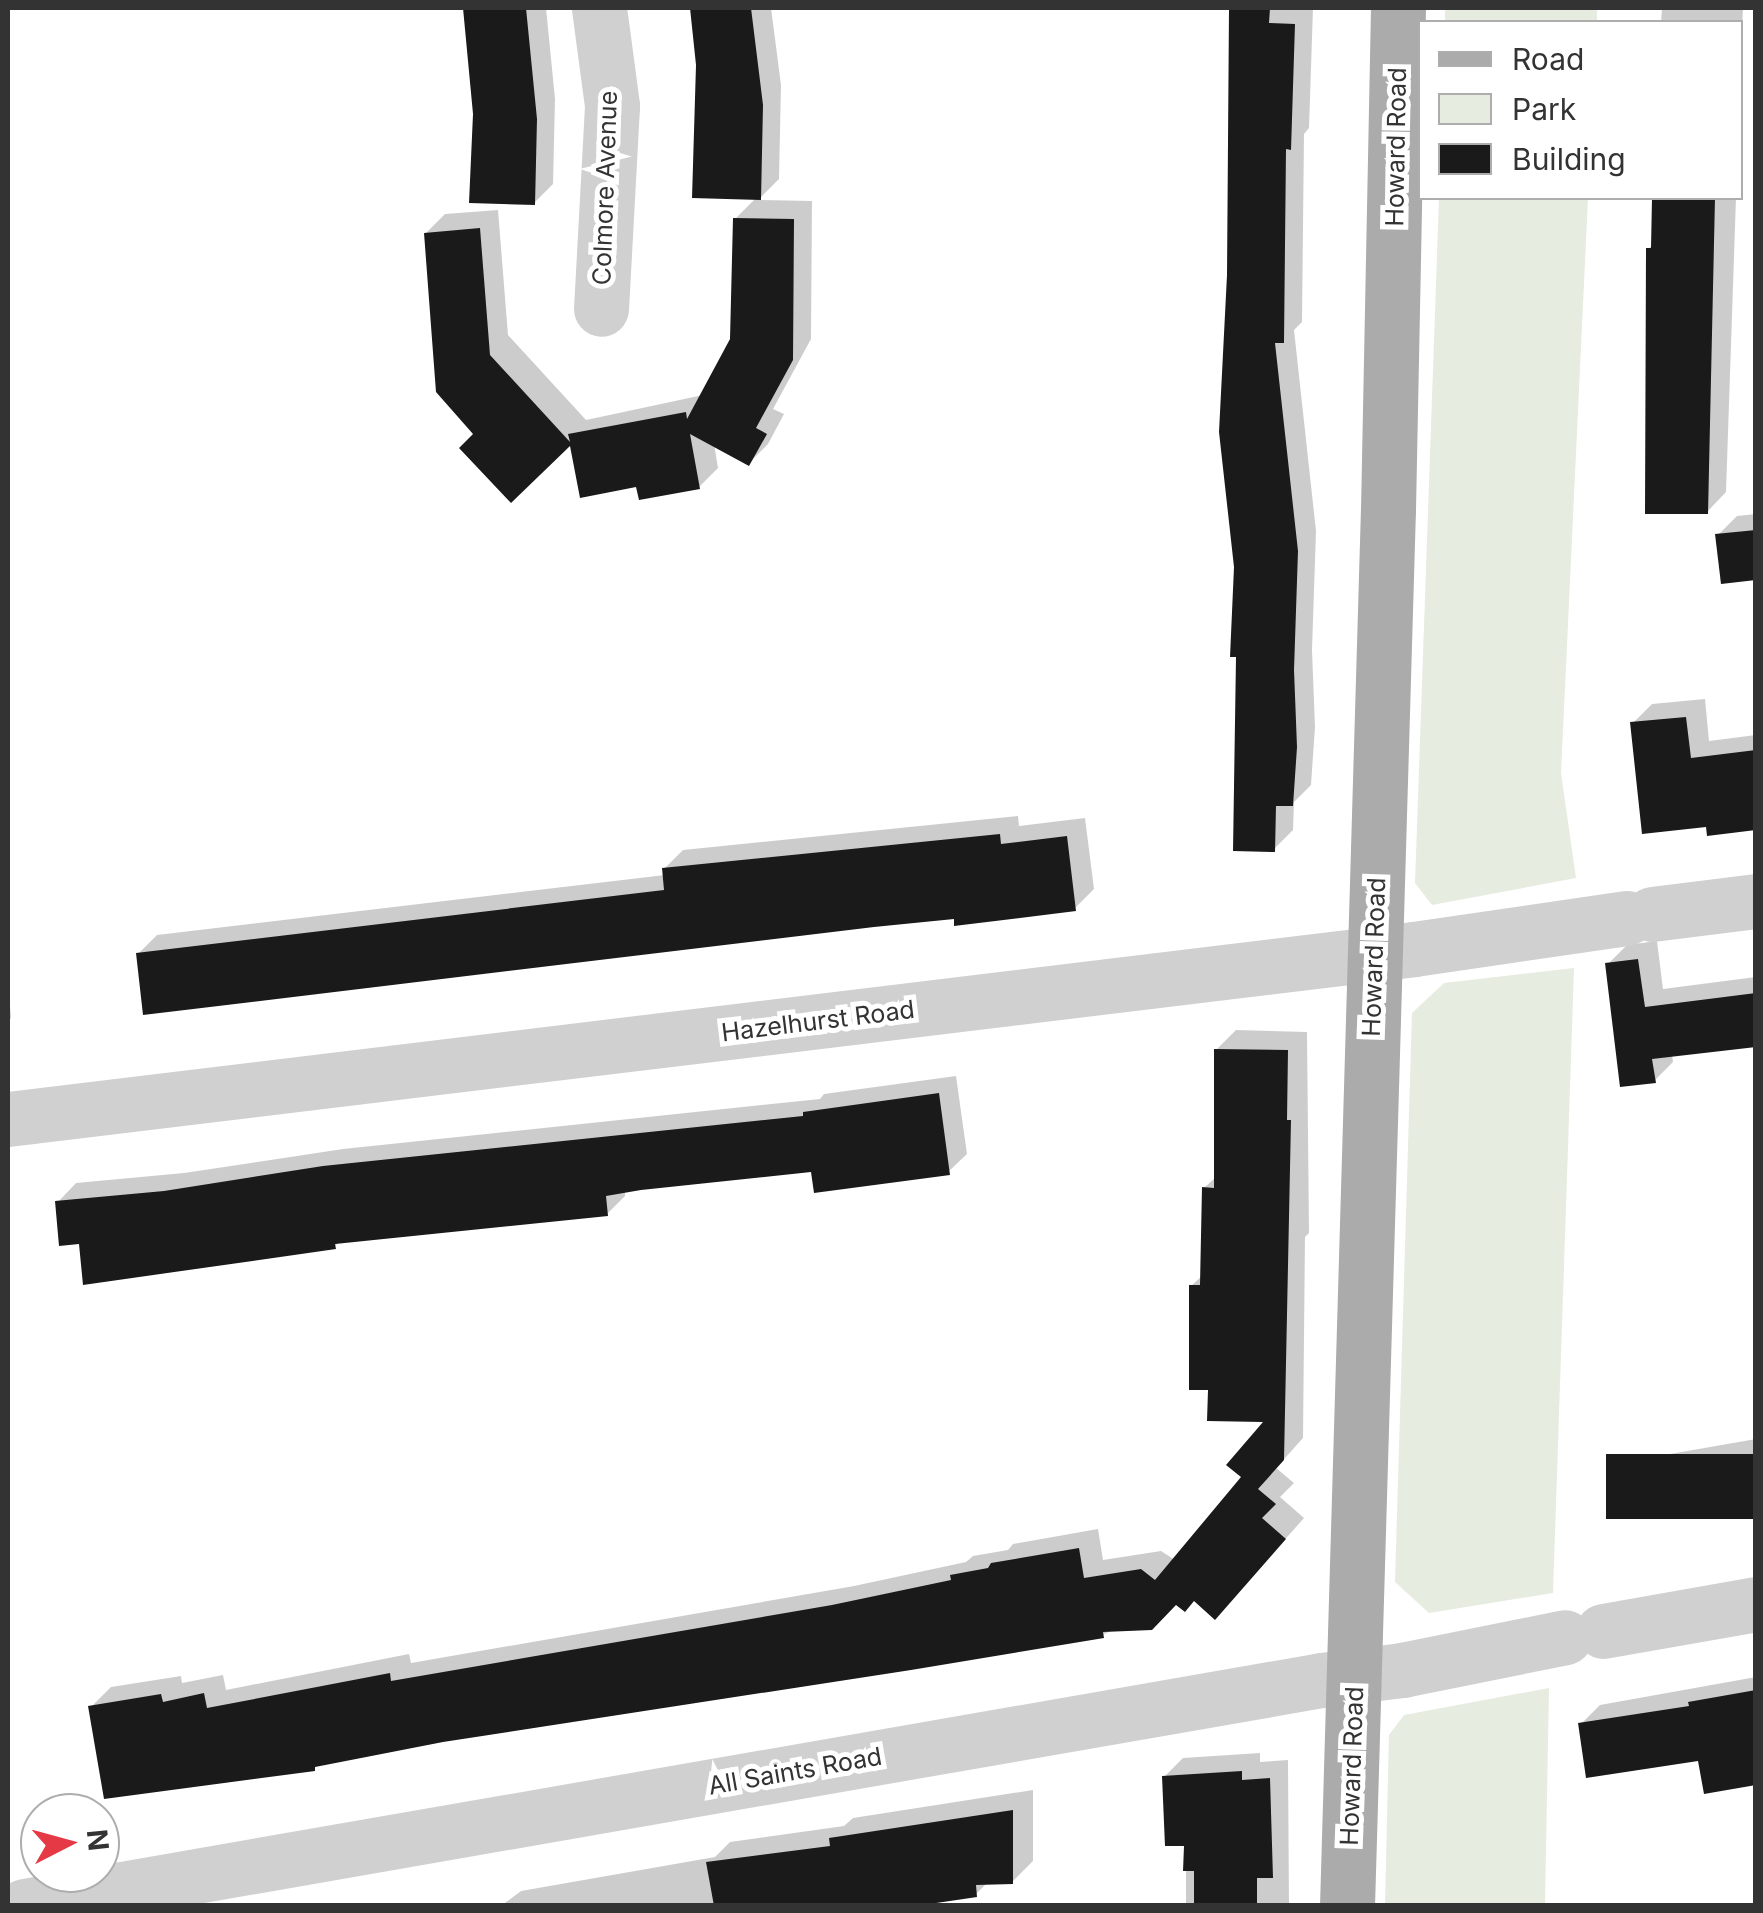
<!DOCTYPE html>
<html>
<head>
<meta charset="utf-8">
<style>
  body { margin:0 }
  #map { position:relative; width:1763px; height:1913px; overflow:hidden; background:#fff; font-family:Inter,sans-serif }
  div>[style] { position:absolute }
  .green>* { inset:0; background:#e6ecdf; transform-origin:0 0 }
  .shadow>* { inset:0; background:#0003 }
  .building>* { inset:0; background:#1a1a1a; transform-origin:0 0 }
  .minor>* { height:55px; margin:-27.5px; padding:0 27.5px; transform-origin:27.5px; border-radius:27.5px; background:#d0d0d0 }
  .major>* { height:55px; margin:-27.5px; padding:0 27.5px; transform-origin:27.5px; border-radius:27.5px; background:#ababab }
  span { translate:-50% -50%; white-space:nowrap; text-align:center; line-height:1.15; -webkit-text-stroke:10px #fff; paint-order:stroke }
  .street-label { font-size:25px; color:#333 }
  .frame { position:absolute; inset:0; border:10px solid #333; pointer-events:none }
  .legend { position:absolute; left:1418px; top:20px; width:325px; height:180px; box-sizing:border-box; background:#fff; border:2px solid #adadad; margin:0; padding:12px 18px; list-style:none; font-size:30px; color:#333 }
  .legend li { display:flex; align-items:center; gap:20px; height:50px }
  .legend b { width:50px; border:2px solid #adadad }
  .north { position:absolute; left:20px; top:1793px; width:100px; height:100px; box-sizing:border-box; background:#fff; border:2px solid #adadad; border-radius:50%; rotate:84deg; font-size:28px; font-weight:700; line-height:40px; text-align:center; color:#333 }
  .north::after { content:''; display:block; margin:auto; width:35px; height:45px; background:#e63946; clip-path:polygon(50% 0,100% 100%,50% 72%,0 100%) }
</style>
</head>
<body>
<div id="map">
  <div class="green">
    <i style="left:1445px;top:8px;width:152px;height:14px"></i>
    <i style="clip-path:polygon(1439px 198px,1588px 198px,1561px 773px,1576px 878px,1432px 905px,1415px 883px)"></i>
    <i style="clip-path:polygon(1574px 968px,1553px 1593px,1429px 1613px,1395px 1582px,1412px 1013px,1444px 983px)"></i>
    <i style="clip-path:polygon(1549px 1688px,1545px 1905px,1385px 1905px,1389px 1735px,1404px 1715px)"></i>
  </div>
  <div class="shadow">
    <i style="clip-path:polygon(466px 8px,546px 8px,555px 99px,553px 184px,534px 203px,475px 114px)"></i>
    <i style="clip-path:polygon(692px 8px,771px 8px,781px 85px,779px 179px,758px 200px,812px 201px,811px 339px,773px 409px,784px 414px,768px 444px,749px 463px,714px 444px,718px 468px,699px 487px,572px 441px,511px 499px,477px 434px,426px 233px,445px 214px,498px 210px,508px 335px,586px 420px,703px 395px,733px 340px,735px 219px,757px 197px,698px 65px)"></i>
    <i style="clip-path:polygon(1233px 8px,1313px 8px,1309px 128px,1304px 134px,1302px 322px,1294px 330px,1316px 531px,1312px 650px,1315px 727px,1311px 785px,1294px 802px,1293px 830px,1274px 849px,1224px 458px)"></i>
    <i style="clip-path:polygon(1662px 8px,1743px 8px,1740px 74px,1740px 22px,1661px 22px)"></i>
    <i style="clip-path:polygon(1655px 198px,1736px 198px,1726px 492px,1707px 512px,1648px 249px,1653px 245px)"></i>
    <i style="clip-path:polygon(1756px 514px,1756px 578px,1718px 535px,1737px 516px)"></i>
    <i style="clip-path:polygon(1705px 699px,1709px 741px,1756px 735px,1756px 828px,1708px 825px,1633px 723px,1652px 704px)"></i>
    <i style="clip-path:polygon(1018px 816px,1019px 826px,1085px 818px,1094px 889px,1075px 908px,138px 954px,157px 935px,665px 875px,664px 869px,683px 850px)"></i>
    <i style="clip-path:polygon(1657px 941px,1663px 989px,1756px 977px,1756px 1060px,1753px 1045px,1672px 1055px,1673px 1062px,1654px 1081px,1608px 964px,1627px 945px)"></i>
    <i style="clip-path:polygon(8px 980px,11px 1018px,8px 1021px)"></i>
    <i style="clip-path:polygon(1236px 1030px,1307px 1032px,1309px 1233px,1305px 1237px,1303px 1438px,1276px 1468px,1294px 1483px,1280px 1497px,1304px 1518px,1234px 1597px,1176px 1602px,1102px 1635px,443px 1739px,320px 1763px,314px 1768px,91px 1707px,111px 1687px,181px 1676px,182px 1683px,223px 1675px,226px 1690px,409px 1654px,411px 1663px,854px 1586px,966px 1562px,973px 1556px,1008px 1550px,1013px 1544px,1098px 1529px,1103px 1560px,1161px 1551px,1175px 1560px,1245px 1477px,1269px 1420px,1210px 1388px,1191px 1286px,1203px 1275px,1204px 1188px,1217px 1176px,1216px 1050px)"></i>
    <i style="clip-path:polygon(956px 1076px,967px 1154px,948px 1172px,813px 1169px,625px 1190px,625px 1196px,607px 1214px,340px 1241px,334px 1247px,82px 1241px,58px 1202px,76px 1183px,184px 1173px,343px 1149px,820px 1099px,824px 1094px)"></i>
    <i style="clip-path:polygon(1756px 1439px,1756px 1516px,1611px 1480px,1630px 1461px)"></i>
    <i style="clip-path:polygon(1756px 1677px,1756px 1783px,1701px 1758px,1581px 1724px,1600px 1705px)"></i>
    <i style="clip-path:polygon(1260px 1753px,1260px 1762px,1288px 1760px,1289px 1906px,1186px 1906px,1186px 1843px,1164px 1777px,1183px 1758px)"></i>
    <i style="clip-path:polygon(1033px 1790px,1033px 1861px,1012px 1882px,988px 1882px,976px 1894px,926px 1902px,926px 1906px,501px 1906px,521px 1891px,715px 1857px,730px 1842px,844px 1826px,853px 1818px)"></i>
  </div>
  <div class="building">
    <i style="clip-path:polygon(463px 8px,526px 8px,537px 119px,535px 205px,469px 203px,473px 114px)"></i>
    <i style="clip-path:polygon(690px 8px,751px 8px,763px 105px,761px 200px,692px 198px,696px 65px)"></i>
    <i style="clip-path:polygon(1229px 8px,1270px 8px,1269px 23px,1295px 24px,1291px 150px,1286px 149px,1284px 343px,1275px 343px,1298px 551px,1294px 670px,1297px 747px,1293px 806px,1276px 806px,1275px 852px,1233px 851px,1236px 657px,1230px 657px,1234px 567px,1219px 432px,1227px 275px)"></i>
    <i style="clip-path:polygon(1652px 198px,1715px 198px,1708px 514px,1645px 514px,1646px 248px,1651px 248px)"></i>
    <i style="clip-path:polygon(733px 218px,794px 219px,793px 360px,756px 428px,767px 434px,749px 466px,690px 434px,700px 489px,639px 500px,636px 487px,580px 498px,570px 446px,511px 503px,459px 448px,473px 434px,436px 392px,424px 233px,480px 228px,490px 355px,570px 442px,568px 434px,686px 412px,687px 419px,730px 339px)"></i>
    <i style="clip-path:polygon(1756px 530px,1756px 580px,1721px 584px,1715px 534px)"></i>
    <i style="clip-path:polygon(1686px 717px,1691px 758px,1756px 750px,1756px 830px,1707px 836px,1706px 827px,1642px 834px,1630px 722px)"></i>
    <i style="clip-path:polygon(1000px 834px,1001px 844px,1067px 836px,1076px 911px,954px 926px,954px 919px,874px 927px,143px 1015px,136px 953px,664px 890px,662px 868px)"></i>
    <i style="clip-path:polygon(1638px 959px,1645px 1007px,1756px 993px,1756px 1047px,1652px 1059px,1656px 1083px,1620px 1087px,1605px 963px)"></i>
    <i style="clip-path:polygon(1214px 1049px,1288px 1050px,1287px 1120px,1291px 1120px,1284px 1460px,1258px 1489px,1276px 1504px,1262px 1518px,1286px 1539px,1215px 1620px,1194px 1601px,1185px 1612px,1176px 1605px,1152px 1630px,1103px 1632px,1104px 1638px,911px 1670px,443px 1742px,315px 1767px,315px 1771px,104px 1799px,88px 1706px,161px 1694px,163px 1702px,204px 1693px,207px 1708px,390px 1673px,391px 1681px,832px 1605px,951px 1580px,950px 1575px,988px 1568px,991px 1563px,1079px 1548px,1084px 1578px,1141px 1569px,1155px 1580px,1241px 1477px,1226px 1465px,1263px 1422px,1207px 1421px,1208px 1390px,1189px 1390px,1189px 1285px,1200px 1285px,1202px 1187px,1214px 1188px)"></i>
    <i style="clip-path:polygon(939px 1093px,950px 1175px,814px 1193px,811px 1172px,641px 1190px,606px 1196px,608px 1216px,335px 1244px,336px 1249px,83px 1285px,79px 1244px,59px 1246px,55px 1201px,164px 1191px,323px 1166px,803px 1116px,803px 1112px)"></i>
    <i style="left:1756px;top:1454px;width:65px;height:150px;rotate:90deg"></i>
    <i style="clip-path:polygon(1756px 1690px,1756px 1785px,1704px 1794px,1698px 1761px,1586px 1778px,1578px 1723px,1689px 1706px,1688px 1702px)"></i>
    <i style="clip-path:polygon(1242px 1771px,1242px 1780px,1270px 1778px,1273px 1878px,1257px 1878px,1257px 1906px,1194px 1906px,1194px 1871px,1183px 1871px,1184px 1846px,1165px 1846px,1162px 1776px)"></i>
    <i style="clip-path:polygon(1013px 1810px,1013px 1884px,976px 1885px,977px 1897px,916px 1906px,714px 1906px,706px 1862px,830px 1846px,829px 1838px)"></i>
  </div>
  <div class="minor">
    <i style="left:599px;top:8px;width:99px;rotate:82.4deg"></i>
    <i style="left:612px;top:106px;width:203px;rotate:93.1deg"></i>
    <i style="left:1652px;top:914px;width:105px;rotate:-7.1deg"></i>
    <i style="left:8px;top:1119px;width:1416px;rotate:-6.89deg"></i>
    <i style="left:1414px;top:949px;width:215px;rotate:-8.3deg"></i>
    <i style="left:1603px;top:1631px;width:155px;rotate:-10deg"></i>
    <i style="left:24px;top:1906px;width:1317px;rotate:-9.88deg"></i>
    <i style="left:1321px;top:1680px;width:82px;rotate:-7deg"></i>
    <i style="left:1402px;top:1670px;width:166px;rotate:-11.4deg"></i>
  </div>
  <div class="major">
    <i style="left:1347px;top:1906px;width:1397px;rotate:-88.32deg"></i>
    <i style="left:1388px;top:510px;width:502px;rotate:-88.86deg"></i>
  </div>
  <div class="street-label">
    <span style="left:1396px;top:147px;rotate:-89deg">Howard Road</span>
    <span style="left:605px;top:188px;rotate:-88deg">Colmore Avenue</span>
    <span style="left:1374px;top:957px;rotate:-88deg">Howard Road</span>
    <span style="left:818px;top:1021px;rotate:-7deg">Hazelhurst Road</span>
    <span style="left:1352px;top:1766px;rotate:-88deg">Howard Road</span>
    <span style="left:795px;top:1771px;rotate:-10deg">All Saints Road</span>
  </div>
  <div class="frame"></div>
  <ul class="legend">
  <li><b style="height:12px;background:#ababab"></b>Road</li>
  <li><b style="height:28px;background:#e6ecdf"></b>Park</li>
  <li><b style="height:28px;background:#1a1a1a"></b>Building</li>
  </ul>
  <div class="north">N</div>
</div>
</body>
</html>
